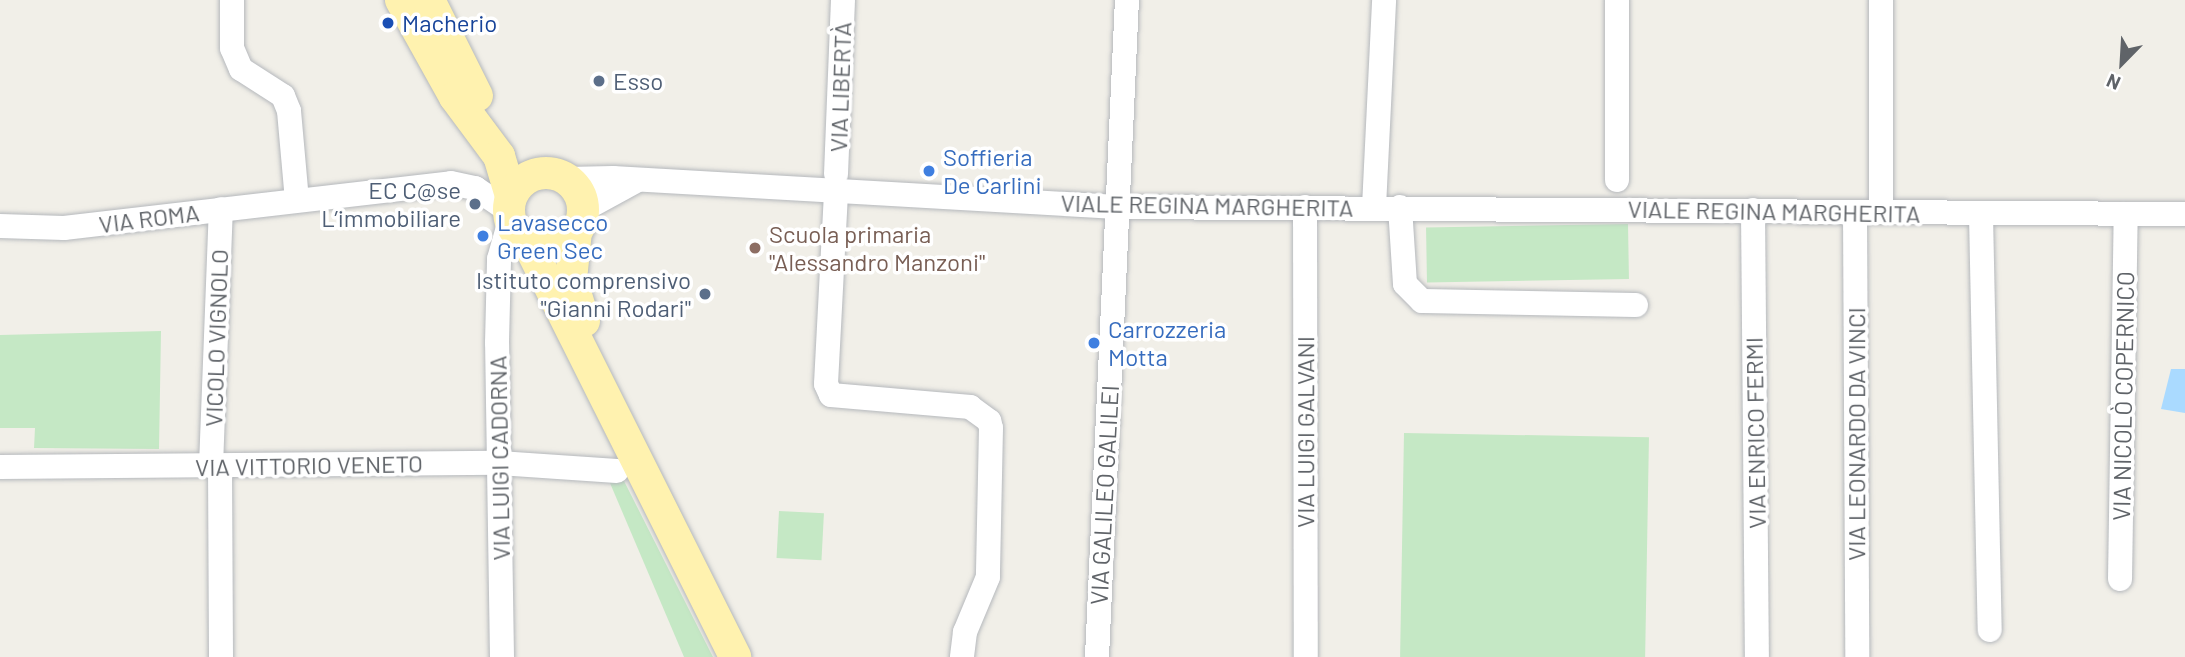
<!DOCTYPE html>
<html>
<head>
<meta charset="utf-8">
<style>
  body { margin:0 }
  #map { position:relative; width:2185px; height:657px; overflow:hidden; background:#f1efe8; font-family:Barlow,sans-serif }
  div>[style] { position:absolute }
  .green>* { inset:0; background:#c5e8c5; transform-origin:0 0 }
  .water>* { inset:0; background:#aadaff }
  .roads { filter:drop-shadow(0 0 2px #b5b8bc) drop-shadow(0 0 2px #b5b8bc) }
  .minor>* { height:24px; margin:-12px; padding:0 12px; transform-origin:12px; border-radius:12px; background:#fff }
  .major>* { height:32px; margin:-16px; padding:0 16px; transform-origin:16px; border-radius:16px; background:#fff2af }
  .major>.ring { margin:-16px; padding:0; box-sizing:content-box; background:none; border:32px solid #fff2af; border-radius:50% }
  .dots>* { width:19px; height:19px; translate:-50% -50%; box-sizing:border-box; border:4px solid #fff; border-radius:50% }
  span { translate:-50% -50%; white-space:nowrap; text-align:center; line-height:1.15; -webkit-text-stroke:7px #fff; paint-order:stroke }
  .transit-label { font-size:24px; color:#164399 }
  .left { translate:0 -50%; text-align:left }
  .service-label { font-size:24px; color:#4e5e75 }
  .right { translate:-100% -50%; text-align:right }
  .street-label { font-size:24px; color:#5f6368 }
  .shop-label { font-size:24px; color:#366cbe }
  .education-label { font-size:24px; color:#785e54 }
  .north { position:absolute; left:2087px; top:28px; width:70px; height:70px; -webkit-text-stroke:5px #fff; paint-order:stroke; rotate:204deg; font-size:19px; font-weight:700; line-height:28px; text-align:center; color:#5f6368 }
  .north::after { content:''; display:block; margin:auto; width:24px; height:32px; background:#5f6368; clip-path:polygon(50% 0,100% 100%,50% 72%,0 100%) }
</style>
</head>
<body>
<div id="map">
  <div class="green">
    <i style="left:1628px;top:224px;width:55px;height:202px;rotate:89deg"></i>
    <i style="clip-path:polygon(161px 331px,159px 449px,34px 448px,35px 428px,0 428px,0 335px)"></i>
    <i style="left:1404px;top:433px;width:245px;height:224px;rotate:1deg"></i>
    <i style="clip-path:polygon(607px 476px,623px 479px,713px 657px,684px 657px)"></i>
    <i style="left:779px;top:511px;width:45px;height:47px;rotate:3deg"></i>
  </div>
  <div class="water">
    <i style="clip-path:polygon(2171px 369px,2185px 369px,2185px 413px,2161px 409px)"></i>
  </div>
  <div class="roads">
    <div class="minor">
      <i style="left:232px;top:0;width:48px;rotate:90deg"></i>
      <i style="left:232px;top:48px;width:23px;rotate:67deg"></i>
      <i style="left:241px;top:69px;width:50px;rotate:32.7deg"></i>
      <i style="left:283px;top:96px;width:16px;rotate:68deg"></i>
      <i style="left:289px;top:111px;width:89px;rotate:84.9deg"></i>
      <i style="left:1617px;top:0;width:180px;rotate:90deg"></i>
      <i style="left:1881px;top:0;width:212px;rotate:90deg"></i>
      <i style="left:836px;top:174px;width:174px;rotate:-87.7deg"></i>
      <i style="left:566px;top:179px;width:47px;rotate:-1.2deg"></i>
      <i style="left:613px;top:178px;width:505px;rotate:3.29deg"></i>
      <i style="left:1117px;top:207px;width:1068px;rotate:0.38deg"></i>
      <i style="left:836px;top:193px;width:191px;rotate:93deg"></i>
      <i style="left:826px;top:384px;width:12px;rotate:66deg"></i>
      <i style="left:831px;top:395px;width:140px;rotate:4.9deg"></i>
      <i style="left:970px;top:407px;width:24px;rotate:36deg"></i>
      <i style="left:989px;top:421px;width:7px;rotate:74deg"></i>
      <i style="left:991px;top:428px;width:149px;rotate:91.2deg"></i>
      <i style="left:988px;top:577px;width:60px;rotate:112.7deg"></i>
      <i style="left:965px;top:632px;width:25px;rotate:97deg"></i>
      <i style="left:1305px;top:207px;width:450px;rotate:89.9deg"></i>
      <i style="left:1374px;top:207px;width:207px;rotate:-87.2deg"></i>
      <i style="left:1400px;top:207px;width:77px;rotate:86.3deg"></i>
      <i style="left:1405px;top:284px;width:24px;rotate:45deg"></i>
      <i style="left:1422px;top:301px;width:214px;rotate:1.1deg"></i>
      <i style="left:583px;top:210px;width:60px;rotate:-28.7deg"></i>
      <i style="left:1753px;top:210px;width:447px;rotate:89.5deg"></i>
      <i style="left:1855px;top:212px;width:445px;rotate:89.7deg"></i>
      <i style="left:1981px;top:215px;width:415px;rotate:88.8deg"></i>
      <i style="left:0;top:226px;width:64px;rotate:1.8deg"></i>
      <i style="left:64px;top:228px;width:390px;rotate:-6.6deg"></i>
      <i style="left:451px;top:183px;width:25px;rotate:12deg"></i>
      <i style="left:475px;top:188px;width:41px;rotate:34.1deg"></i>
      <i style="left:211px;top:466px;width:257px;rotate:-87.8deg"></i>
      <i style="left:220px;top:466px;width:191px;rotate:89.7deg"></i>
      <i style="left:0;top:467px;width:499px;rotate:-0.5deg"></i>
      <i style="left:499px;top:463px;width:118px;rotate:3.9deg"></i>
      <i style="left:2120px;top:579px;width:365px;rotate:-89.1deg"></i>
      <i style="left:502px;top:657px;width:314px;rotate:-90.9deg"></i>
      <i style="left:497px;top:343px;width:84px;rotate:-88.6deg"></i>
      <i style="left:499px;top:259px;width:44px;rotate:-74.1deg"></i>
      <i style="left:1097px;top:657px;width:658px;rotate:-87.39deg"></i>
    </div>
    <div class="major">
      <i style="left:401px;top:0;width:111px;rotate:60.9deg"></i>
      <i style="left:455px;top:97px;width:74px;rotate:53.3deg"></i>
      <i style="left:499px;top:156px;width:42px;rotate:73.3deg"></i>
      <i style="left:429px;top:0;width:107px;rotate:63.4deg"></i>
      <i class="ring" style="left:509px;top:173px;width:42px;height:42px"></i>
      <i style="left:576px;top:231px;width:48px;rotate:95.9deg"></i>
      <i style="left:571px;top:279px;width:44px;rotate:72.8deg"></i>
      <i style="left:528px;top:243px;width:463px;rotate:63.4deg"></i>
    </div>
  </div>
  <div class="dots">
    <i style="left:388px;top:23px;background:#1a4fb4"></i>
    <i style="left:599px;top:81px;background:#5c6f8a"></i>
    <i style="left:929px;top:171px;background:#3f7fe0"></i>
    <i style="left:475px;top:204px;background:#5c6f8a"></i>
    <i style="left:483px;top:236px;background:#3f7fe0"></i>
    <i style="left:755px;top:248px;background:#8d6e63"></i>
    <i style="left:705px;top:294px;background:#5c6f8a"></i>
    <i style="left:1094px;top:343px;background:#3f7fe0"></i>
  </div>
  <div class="transit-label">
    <span class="left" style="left:402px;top:23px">Macherio</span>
  </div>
  <div class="service-label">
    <span class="left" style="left:613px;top:81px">Esso</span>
    <span class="right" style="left:461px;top:204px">EC C@se<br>L’immobiliare</span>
    <span class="right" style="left:691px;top:294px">Istituto comprensivo<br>"Gianni Rodari"</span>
  </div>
  <div class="street-label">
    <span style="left:840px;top:87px;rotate:-88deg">VIA LIBERTÀ</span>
    <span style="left:1207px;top:205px;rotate:1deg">VIALE REGINA MARGHERITA</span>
    <span style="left:1774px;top:211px;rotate:1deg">VIALE REGINA MARGHERITA</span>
    <span style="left:149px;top:218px;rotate:-7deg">VIA ROMA</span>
    <span style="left:216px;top:338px;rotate:-88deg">VICOLO VIGNOLO</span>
    <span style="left:2123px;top:396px;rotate:-89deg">VIA NICOLÒ COPERNICO</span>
    <span style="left:1305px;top:432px;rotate:-90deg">VIA LUIGI GALVANI</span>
    <span style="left:1755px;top:433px;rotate:-91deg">VIA ENRICO FERMI</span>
    <span style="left:1856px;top:434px;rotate:-90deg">VIA LEONARDO DA VINCI</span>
    <span style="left:499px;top:458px;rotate:-91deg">VIA LUIGI CADORNA</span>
    <span style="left:309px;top:465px;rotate:-1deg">VIA VITTORIO VENETO</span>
    <span style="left:1104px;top:495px;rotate:-87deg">VIA GALILEO GALILEI</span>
  </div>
  <div class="shop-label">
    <span class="left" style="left:943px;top:171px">Soffieria<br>De Carlini</span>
    <span class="left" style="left:497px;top:236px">Lavasecco<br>Green Sec</span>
    <span class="left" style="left:1108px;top:343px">Carrozzeria<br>Motta</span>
  </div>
  <div class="education-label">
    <span class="left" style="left:769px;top:248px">Scuola primaria<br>"Alessandro Manzoni"</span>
  </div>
  <div class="north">N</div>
</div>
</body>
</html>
